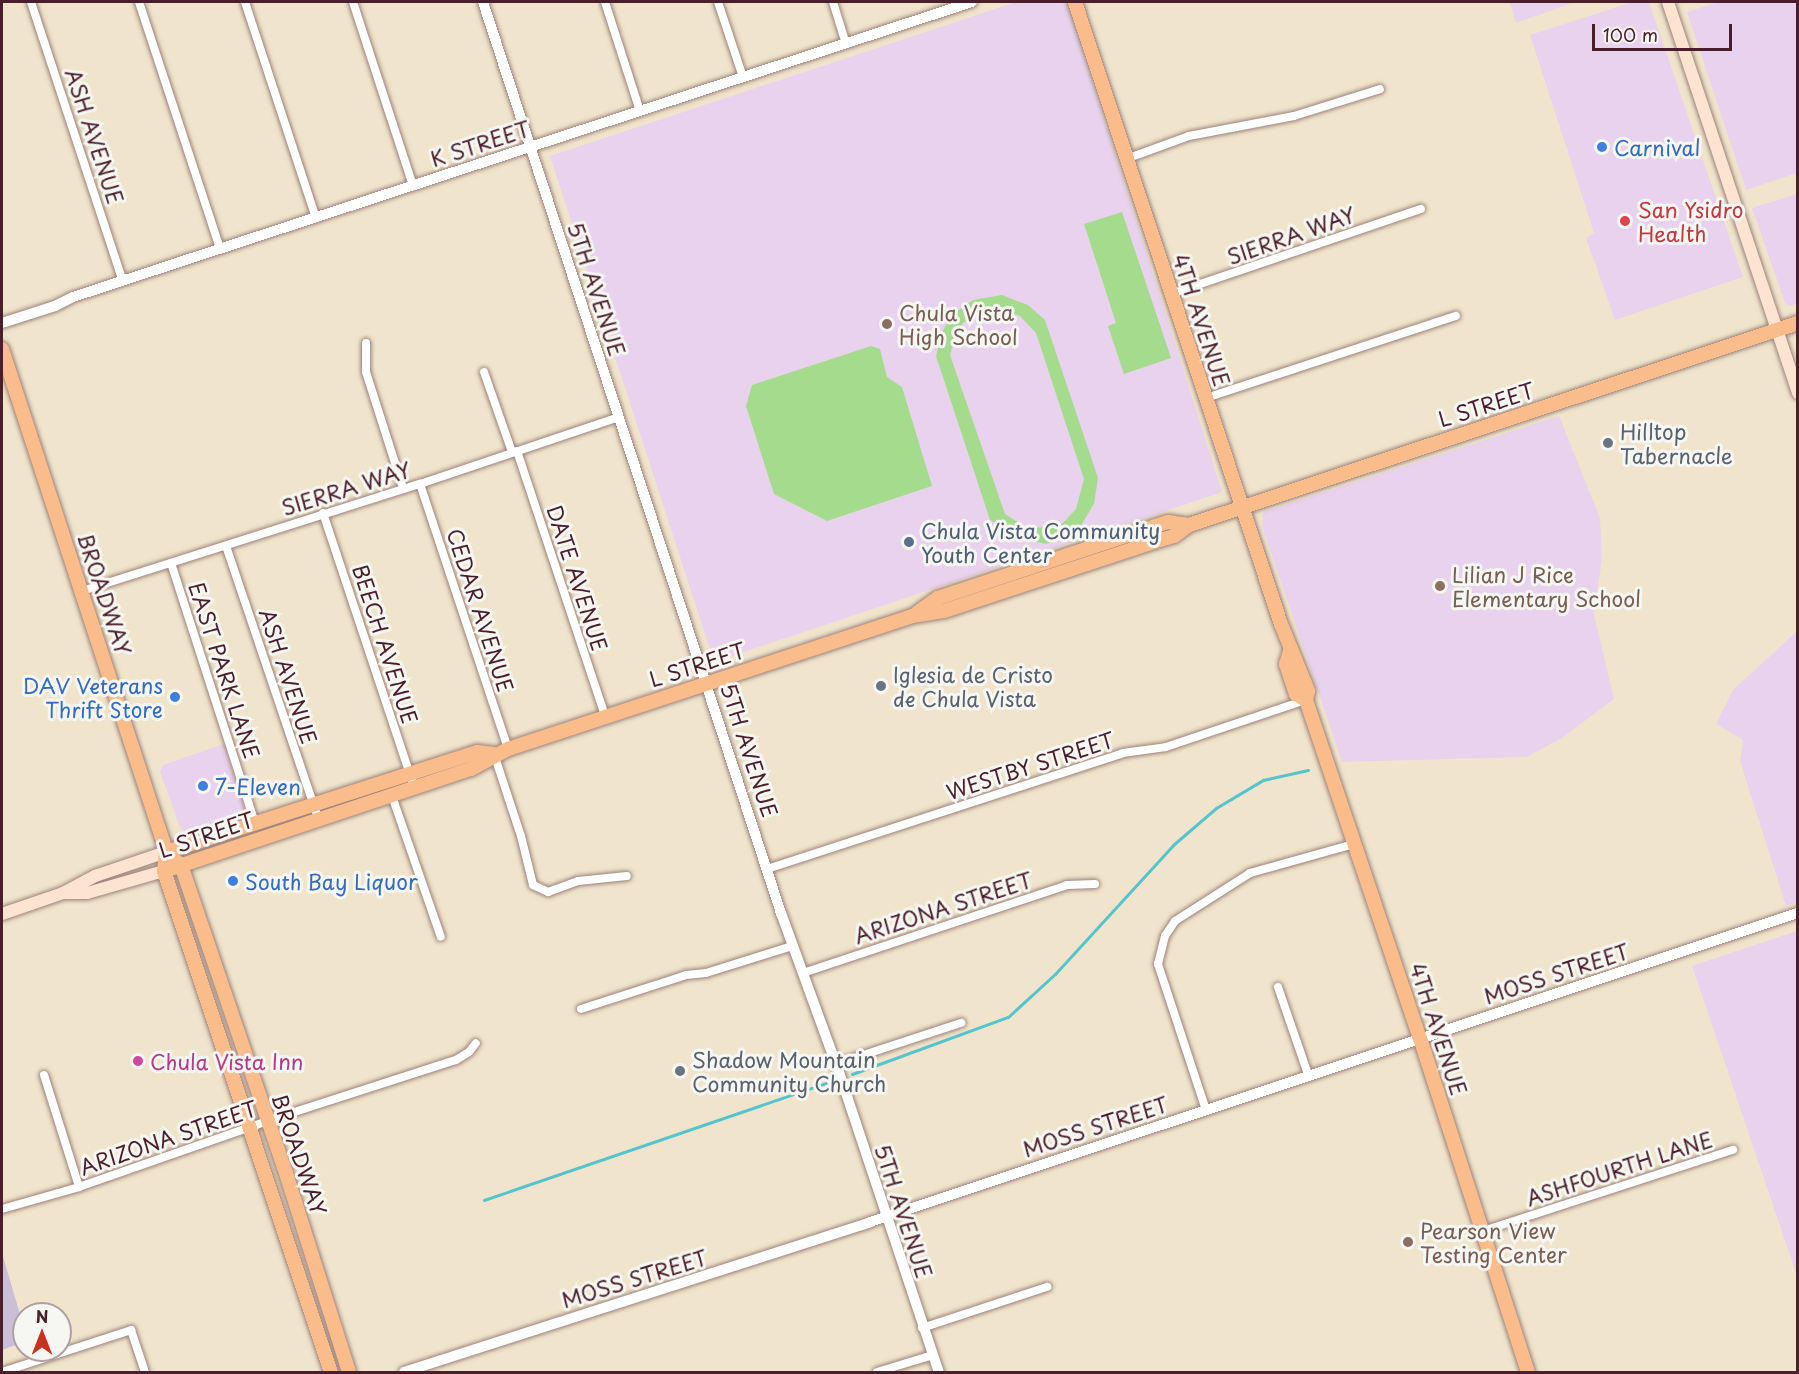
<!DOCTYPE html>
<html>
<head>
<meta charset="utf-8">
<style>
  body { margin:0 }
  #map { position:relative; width:1799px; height:1374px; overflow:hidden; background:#f0e5cc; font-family:"Playpen Sans",sans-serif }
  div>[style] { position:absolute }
  .built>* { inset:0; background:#e9d2ed }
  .industrial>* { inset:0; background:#c9bfd7 }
  .green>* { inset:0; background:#a4db8c }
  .stream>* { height:3px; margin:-1.5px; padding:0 1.5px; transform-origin:1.5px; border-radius:1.5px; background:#56c3cd }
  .roads { filter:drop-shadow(0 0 2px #9d827c) drop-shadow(0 0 2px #9d827c) }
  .minor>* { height:8px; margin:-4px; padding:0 4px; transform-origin:4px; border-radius:4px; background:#fff }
  .tertiary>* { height:10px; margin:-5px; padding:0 5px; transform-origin:5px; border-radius:5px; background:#fff }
  .secondary>* { height:12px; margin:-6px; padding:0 6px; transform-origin:6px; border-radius:6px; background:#fde4d1 }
  .primary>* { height:14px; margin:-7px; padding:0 7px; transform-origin:7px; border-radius:7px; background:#fabc8b }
  .dots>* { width:16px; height:16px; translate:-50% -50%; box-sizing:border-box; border:3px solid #f6f6f2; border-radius:50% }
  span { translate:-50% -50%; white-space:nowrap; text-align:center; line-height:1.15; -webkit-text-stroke:6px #f6f6f2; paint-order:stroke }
  .street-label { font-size:21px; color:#4a1f2b }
  .shop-label { font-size:21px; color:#366cbe }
  .left { translate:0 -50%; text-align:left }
  .right { translate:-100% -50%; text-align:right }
  .health-label { font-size:21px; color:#be3a42 }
  .education-label { font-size:21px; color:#785e54 }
  .worship-label { font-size:21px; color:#5b616d }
  .service-label { font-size:21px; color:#4e5e75 }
  .hotel-label { font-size:21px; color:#b23c85 }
  .frame { position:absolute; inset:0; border:3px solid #4a1f2b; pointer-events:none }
  .north { position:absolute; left:12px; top:1302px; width:60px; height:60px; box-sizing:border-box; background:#f6f6f2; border:2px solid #b1a0a2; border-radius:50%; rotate:0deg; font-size:16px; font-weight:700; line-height:24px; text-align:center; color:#4a1f2b }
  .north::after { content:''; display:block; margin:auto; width:21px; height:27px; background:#c8321e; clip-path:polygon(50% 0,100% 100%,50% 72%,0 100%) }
  .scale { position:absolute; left:1592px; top:24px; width:140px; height:27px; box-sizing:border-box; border:3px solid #4a1f2b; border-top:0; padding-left:8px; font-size:18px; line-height:21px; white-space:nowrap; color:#4a1f2b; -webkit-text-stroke:4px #f6f6f2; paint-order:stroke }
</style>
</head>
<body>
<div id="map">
  <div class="built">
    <i style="clip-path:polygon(1016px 2px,1067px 2px,1222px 492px,714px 662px,550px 156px)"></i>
    <i style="clip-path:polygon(1510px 2px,1575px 2px,1516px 23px)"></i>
    <i style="clip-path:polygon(1633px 2px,1649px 2px,1743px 277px,1615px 320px,1586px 238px,1594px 233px,1530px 35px)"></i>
    <i style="clip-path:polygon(1719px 2px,1797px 2px,1797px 173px,1746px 190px,1687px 12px)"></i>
    <i style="clip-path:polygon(1797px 194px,1797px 303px,1790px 306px,1785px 303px,1752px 208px)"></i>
    <i style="clip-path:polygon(1559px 416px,1600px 518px,1602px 559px,1594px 614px,1614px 699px,1562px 738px,1527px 757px,1342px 762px,1262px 526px,1263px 512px)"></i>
    <i style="clip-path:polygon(1797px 631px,1798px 902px,1786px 906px,1740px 761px,1743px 740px,1716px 724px,1733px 690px)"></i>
    <i style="clip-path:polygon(224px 744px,247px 817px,190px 834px,180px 828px,160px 771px,163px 765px)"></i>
    <i style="clip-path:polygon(1797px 931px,1798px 931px,1797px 1276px,1692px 966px)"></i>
  </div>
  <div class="industrial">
    <i style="clip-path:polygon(2px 1253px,24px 1328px,24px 1342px,2px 1350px)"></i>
  </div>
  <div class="green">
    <i style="clip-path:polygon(1122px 212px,1171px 358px,1124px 374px,1108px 326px,1116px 323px,1084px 224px)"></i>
    <i style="clip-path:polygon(evenodd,1002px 295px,1028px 305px,1045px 320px,1098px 478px,1094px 504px,1080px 527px,1071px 535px,1046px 544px,1020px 538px,990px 520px,936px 356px,943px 330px,953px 314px,973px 300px,1002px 295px,1001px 309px,1020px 316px,1036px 333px,1084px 479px,1076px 509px,1063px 523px,1054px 527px,1027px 528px,1005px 514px,950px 355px,956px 335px,963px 323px,978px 313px,1001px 309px)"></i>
    <i style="clip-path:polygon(871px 346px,880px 349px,887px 377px,902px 387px,932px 486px,827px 521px,774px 494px,746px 406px,752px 385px)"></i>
  </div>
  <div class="stream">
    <i style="left:852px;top:1074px;width:166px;rotate:-20.1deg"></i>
    <i style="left:1008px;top:1017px;width:64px;rotate:-42.5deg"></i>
    <i style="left:1055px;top:974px;width:175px;rotate:-47.5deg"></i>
    <i style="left:1173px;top:845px;width:57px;rotate:-40.7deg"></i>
    <i style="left:1216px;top:808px;width:55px;rotate:-30.8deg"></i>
    <i style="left:1263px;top:780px;width:46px;rotate:-12.5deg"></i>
    <i style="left:484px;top:1200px;width:361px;rotate:-18.9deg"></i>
  </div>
  <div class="roads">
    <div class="minor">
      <i style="left:31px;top:2px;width:294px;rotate:71.8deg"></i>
      <i style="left:139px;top:2px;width:260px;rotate:71.8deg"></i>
      <i style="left:245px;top:2px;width:227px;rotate:71.8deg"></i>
      <i style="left:353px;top:2px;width:194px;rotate:71.9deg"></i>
      <i style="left:605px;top:2px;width:114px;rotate:72.2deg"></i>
      <i style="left:718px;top:2px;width:79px;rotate:71.6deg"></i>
      <i style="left:833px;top:2px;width:44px;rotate:72.8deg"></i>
      <i style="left:1126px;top:159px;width:67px;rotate:-20.1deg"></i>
      <i style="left:1189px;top:136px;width:107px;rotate:-10.8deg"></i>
      <i style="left:1294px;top:116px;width:90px;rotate:-17.4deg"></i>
      <i style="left:1171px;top:294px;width:264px;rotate:-18.8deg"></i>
      <i style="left:366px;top:343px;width:29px;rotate:90deg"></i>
      <i style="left:366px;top:372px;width:122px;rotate:72.3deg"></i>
      <i style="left:484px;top:372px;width:85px;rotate:70.7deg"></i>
      <i style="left:1206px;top:398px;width:263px;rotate:-18.2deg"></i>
      <i style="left:517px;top:451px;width:279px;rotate:71.6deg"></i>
      <i style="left:420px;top:484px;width:279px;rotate:71.6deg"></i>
      <i style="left:323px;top:513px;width:289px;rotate:71.6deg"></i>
      <i style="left:226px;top:546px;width:287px;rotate:71.3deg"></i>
      <i style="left:171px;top:563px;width:273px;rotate:72.1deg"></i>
      <i style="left:82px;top:591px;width:355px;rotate:-17.6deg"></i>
      <i style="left:420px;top:484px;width:210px;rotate:-18.6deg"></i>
      <i style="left:494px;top:754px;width:86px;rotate:71.8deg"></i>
      <i style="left:521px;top:836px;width:50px;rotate:76.2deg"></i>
      <i style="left:533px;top:885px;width:17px;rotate:25deg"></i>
      <i style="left:548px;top:892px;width:32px;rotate:-20deg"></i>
      <i style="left:578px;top:881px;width:49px;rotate:-5.8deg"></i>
      <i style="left:391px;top:793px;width:152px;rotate:70.9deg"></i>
      <i style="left:767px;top:869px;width:374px;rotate:-18deg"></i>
      <i style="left:1123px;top:753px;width:43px;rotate:-7.9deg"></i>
      <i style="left:1166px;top:747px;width:148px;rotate:-18.6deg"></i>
      <i style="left:803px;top:973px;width:278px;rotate:-18.4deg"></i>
      <i style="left:1067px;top:885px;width:28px;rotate:-2deg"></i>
      <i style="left:1278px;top:987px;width:95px;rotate:71deg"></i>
      <i style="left:581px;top:1009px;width:110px;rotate:-17.9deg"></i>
      <i style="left:686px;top:975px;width:20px;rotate:-6deg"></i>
      <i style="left:706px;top:973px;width:90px;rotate:-17.4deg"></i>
      <i style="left:836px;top:1064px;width:132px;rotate:-18.2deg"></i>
      <i style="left:44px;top:1075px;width:117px;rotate:72.6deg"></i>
      <i style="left:1206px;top:1110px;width:154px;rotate:-108.2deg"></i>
      <i style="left:1158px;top:964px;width:29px;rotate:-76deg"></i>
      <i style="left:1165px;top:936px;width:18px;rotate:-56deg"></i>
      <i style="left:1175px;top:921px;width:89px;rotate:-32.6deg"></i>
      <i style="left:1250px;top:873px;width:108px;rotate:-15.6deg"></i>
      <i style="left:2px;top:1209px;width:80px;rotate:-15.9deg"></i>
      <i style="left:79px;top:1187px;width:212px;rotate:-19.3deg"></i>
      <i style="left:279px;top:1117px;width:186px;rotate:-17.9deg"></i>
      <i style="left:456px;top:1060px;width:15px;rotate:-32deg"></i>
      <i style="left:469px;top:1052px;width:11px;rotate:-52deg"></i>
      <i style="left:1483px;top:1231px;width:263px;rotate:-18deg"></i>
      <i style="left:922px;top:1328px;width:132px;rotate:-18.2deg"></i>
      <i style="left:2px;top:1372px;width:136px;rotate:-18deg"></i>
      <i style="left:131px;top:1330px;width:44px;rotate:71.6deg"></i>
      <i style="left:877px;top:1372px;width:59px;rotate:-16.9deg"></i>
    </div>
    <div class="tertiary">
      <i style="left:483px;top:2px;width:959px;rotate:71.89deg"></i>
      <i style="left:781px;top:913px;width:172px;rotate:70deg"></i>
      <i style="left:840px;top:1075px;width:313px;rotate:71.6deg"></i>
      <i style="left:2px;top:323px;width:56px;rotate:-17.8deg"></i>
      <i style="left:55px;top:306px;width:20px;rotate:-27deg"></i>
      <i style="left:73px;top:297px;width:946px;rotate:-18.17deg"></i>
      <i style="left:404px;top:1372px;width:490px;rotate:-17.8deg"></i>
      <i style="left:870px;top:1222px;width:978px;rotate:-18.42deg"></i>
    </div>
    <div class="secondary">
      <i style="left:1668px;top:2px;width:412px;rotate:71.6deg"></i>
      <i style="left:64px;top:893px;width:23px"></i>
      <i style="left:87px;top:893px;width:80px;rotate:-15.9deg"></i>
      <i style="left:2px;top:914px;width:65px;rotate:-19deg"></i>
      <i style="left:63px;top:893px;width:36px;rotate:-28deg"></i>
      <i style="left:95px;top:876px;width:75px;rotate:-18.7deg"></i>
    </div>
    <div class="primary">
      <i style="left:1075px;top:2px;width:655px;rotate:71.68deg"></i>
      <i style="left:1281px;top:624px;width:64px;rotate:67.9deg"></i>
      <i style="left:1305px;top:683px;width:9px;rotate:69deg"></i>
      <i style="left:1308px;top:691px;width:9px;rotate:103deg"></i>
      <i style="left:1306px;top:700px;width:357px;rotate:71.4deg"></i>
      <i style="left:1420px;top:1038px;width:351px;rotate:72.1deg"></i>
      <i style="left:2px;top:349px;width:518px;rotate:71.88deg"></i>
      <i style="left:163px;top:841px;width:11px;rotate:75deg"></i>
      <i style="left:166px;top:852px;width:19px;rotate:96deg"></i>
      <i style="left:164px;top:871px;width:528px;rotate:71.57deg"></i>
      <i style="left:917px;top:613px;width:26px;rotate:-36deg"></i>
      <i style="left:938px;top:598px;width:242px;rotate:-18.3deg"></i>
      <i style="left:1168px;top:522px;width:21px;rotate:8deg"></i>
      <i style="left:1290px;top:651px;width:14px;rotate:107deg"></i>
      <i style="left:1286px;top:664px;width:32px;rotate:72deg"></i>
      <i style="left:1296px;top:694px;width:12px;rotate:31deg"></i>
      <i style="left:166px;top:852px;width:327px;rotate:-17.8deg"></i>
      <i style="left:477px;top:752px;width:17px;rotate:7deg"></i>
      <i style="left:175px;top:860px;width:8px;rotate:40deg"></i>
      <i style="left:181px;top:865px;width:319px;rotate:71.2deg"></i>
      <i style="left:284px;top:1167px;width:215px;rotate:72.4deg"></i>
      <i style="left:164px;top:871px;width:324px;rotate:-18.4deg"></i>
      <i style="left:471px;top:769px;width:42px;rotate:-28.4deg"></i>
      <i style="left:508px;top:749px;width:425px;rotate:-18.2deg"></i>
      <i style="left:912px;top:616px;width:32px;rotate:-9deg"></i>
      <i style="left:944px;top:611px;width:227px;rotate:-18.2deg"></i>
      <i style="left:1160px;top:540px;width:15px;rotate:-16deg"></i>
      <i style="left:1174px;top:536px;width:19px;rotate:-36deg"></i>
      <i style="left:1189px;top:525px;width:642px;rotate:-18.35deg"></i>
    </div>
  </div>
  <div class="dots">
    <i style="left:1602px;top:147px;background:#3f7fe0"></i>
    <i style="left:1625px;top:221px;background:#e0444e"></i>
    <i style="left:887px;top:324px;background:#8d6e63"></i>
    <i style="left:1608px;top:443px;background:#6b7280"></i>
    <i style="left:909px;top:542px;background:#5c6f8a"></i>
    <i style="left:1440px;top:586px;background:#8d6e63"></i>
    <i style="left:881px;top:686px;background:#6b7280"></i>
    <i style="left:175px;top:697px;background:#3f7fe0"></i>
    <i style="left:203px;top:786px;background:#3f7fe0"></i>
    <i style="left:233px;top:881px;background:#3f7fe0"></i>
    <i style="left:138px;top:1061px;background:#d1479c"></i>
    <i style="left:680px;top:1071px;background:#6b7280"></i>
    <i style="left:1408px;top:1242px;background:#8d6e63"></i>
  </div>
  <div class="street-label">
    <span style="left:95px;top:136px;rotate:72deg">ASH AVENUE</span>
    <span style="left:480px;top:143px;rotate:-18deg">K STREET</span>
    <span style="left:1291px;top:235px;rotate:-19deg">SIERRA WAY</span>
    <span style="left:597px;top:289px;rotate:72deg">5TH AVENUE</span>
    <span style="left:1202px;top:320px;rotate:72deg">4TH AVENUE</span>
    <span style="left:1486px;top:404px;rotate:-18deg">L STREET</span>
    <span style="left:346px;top:488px;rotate:-17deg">SIERRA WAY</span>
    <span style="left:578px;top:578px;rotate:72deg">DATE AVENUE</span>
    <span style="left:105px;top:594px;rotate:72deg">BROADWAY</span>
    <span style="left:481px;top:610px;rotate:72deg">CEDAR AVENUE</span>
    <span style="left:386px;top:644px;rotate:72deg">BEECH AVENUE</span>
    <span style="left:697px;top:664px;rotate:-18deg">L STREET</span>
    <span style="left:225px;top:670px;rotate:72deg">EAST PARK LANE</span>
    <span style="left:289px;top:676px;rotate:72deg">ASH AVENUE</span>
    <span style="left:750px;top:750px;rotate:72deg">5TH AVENUE</span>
    <span style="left:1030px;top:765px;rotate:-18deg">WESTBY STREET</span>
    <span style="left:206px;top:834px;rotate:-19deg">L STREET</span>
    <span style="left:943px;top:907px;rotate:-18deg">ARIZONA STREET</span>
    <span style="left:1556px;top:973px;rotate:-18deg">MOSS STREET</span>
    <span style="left:1439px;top:1029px;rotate:72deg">4TH AVENUE</span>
    <span style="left:1095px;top:1126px;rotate:-18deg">MOSS STREET</span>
    <span style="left:168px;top:1137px;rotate:-19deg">ARIZONA STREET</span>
    <span style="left:300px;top:1154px;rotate:71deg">BROADWAY</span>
    <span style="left:1619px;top:1168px;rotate:-18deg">ASHFOURTH LANE</span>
    <span style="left:904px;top:1211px;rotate:72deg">5TH AVENUE</span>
    <span style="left:634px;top:1278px;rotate:-17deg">MOSS STREET</span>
  </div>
  <div class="shop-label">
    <span class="left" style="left:1614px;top:147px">Carnival</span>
    <span class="right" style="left:163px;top:697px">DAV Veterans<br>Thrift Store</span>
    <span class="left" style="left:215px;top:786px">7-Eleven</span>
    <span class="left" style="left:245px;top:881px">South Bay Liquor</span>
  </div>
  <div class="health-label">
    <span class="left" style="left:1638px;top:221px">San Ysidro<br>Health</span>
  </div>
  <div class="education-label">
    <span class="left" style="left:899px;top:324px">Chula Vista<br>High School</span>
    <span class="left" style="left:1452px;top:586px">Lilian J Rice<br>Elementary School</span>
    <span class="left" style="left:1420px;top:1242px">Pearson View<br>Testing Center</span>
  </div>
  <div class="worship-label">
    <span class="left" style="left:1620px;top:443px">Hilltop<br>Tabernacle</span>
    <span class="left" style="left:893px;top:686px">Iglesia de Cristo<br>de Chula Vista</span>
    <span class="left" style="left:692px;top:1071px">Shadow Mountain<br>Community Church</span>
  </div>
  <div class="service-label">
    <span class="left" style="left:921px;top:542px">Chula Vista Community<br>Youth Center</span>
  </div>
  <div class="hotel-label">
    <span class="left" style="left:150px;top:1061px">Chula Vista Inn</span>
  </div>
  <div class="frame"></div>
  <div class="north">N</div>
  <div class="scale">100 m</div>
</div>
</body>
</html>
